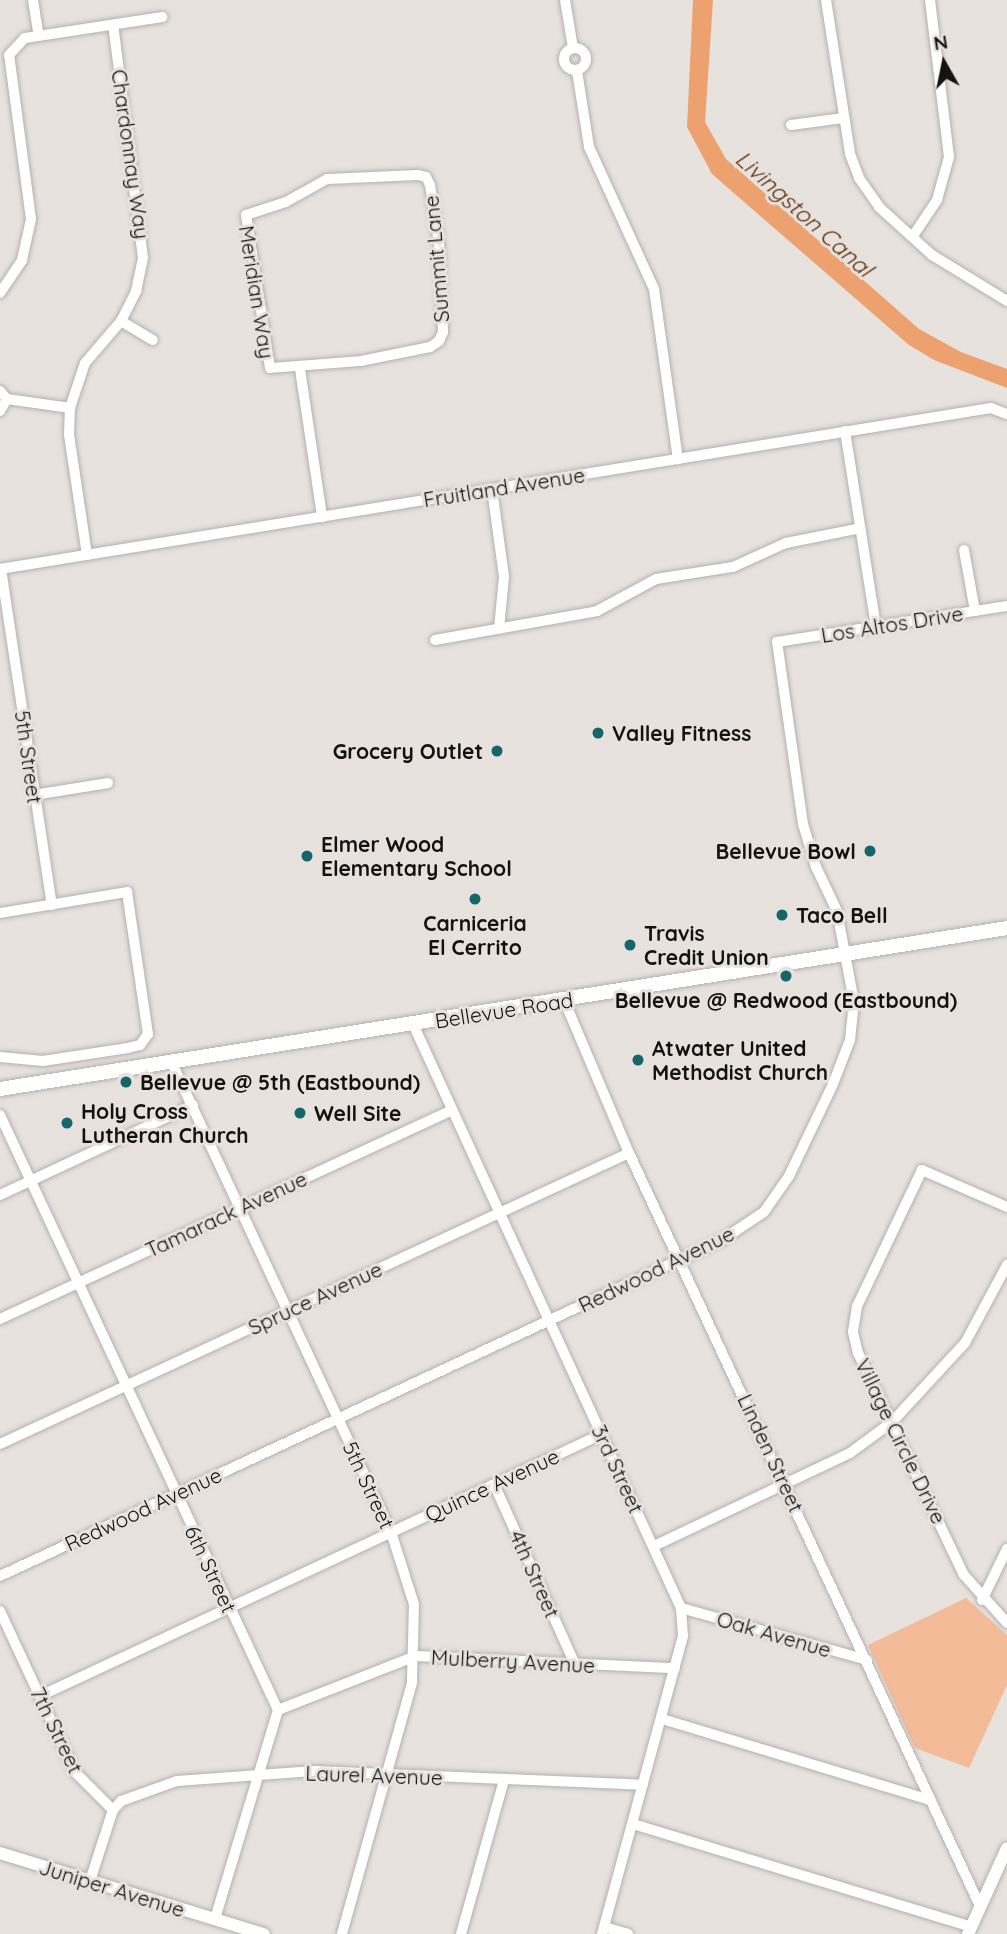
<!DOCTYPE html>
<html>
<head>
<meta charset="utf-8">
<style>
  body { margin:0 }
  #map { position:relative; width:1007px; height:1934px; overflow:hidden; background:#e7e2de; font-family:Quicksand,sans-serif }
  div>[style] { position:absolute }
  .green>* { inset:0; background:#f3bb98 }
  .water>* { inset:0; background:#eda16f }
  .roads { filter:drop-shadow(0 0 2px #b6b0ad) drop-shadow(0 0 2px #b6b0ad) }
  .minor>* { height:10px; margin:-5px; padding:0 5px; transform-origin:5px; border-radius:5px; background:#fff }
  .minor>.ring { margin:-5px; padding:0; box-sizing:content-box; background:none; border:10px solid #fff; border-radius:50% }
  .tertiary>* { height:12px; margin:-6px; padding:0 6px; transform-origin:6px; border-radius:6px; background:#fff }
  .secondary>* { height:14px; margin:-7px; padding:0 7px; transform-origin:7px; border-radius:7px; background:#fff }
  .dots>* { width:19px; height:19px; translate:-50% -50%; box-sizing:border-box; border:4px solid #e7e2de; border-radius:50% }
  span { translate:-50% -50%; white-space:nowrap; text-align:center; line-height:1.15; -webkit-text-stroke:6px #e7e2de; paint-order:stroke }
  .street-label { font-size:21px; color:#141312 }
  .poi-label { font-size:21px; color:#141312; font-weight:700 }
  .left { translate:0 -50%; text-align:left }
  .right { translate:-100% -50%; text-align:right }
  .water-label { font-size:23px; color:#62310b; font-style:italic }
  .north { position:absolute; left:909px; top:28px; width:70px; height:70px; -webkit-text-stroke:5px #e7e2de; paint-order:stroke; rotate:351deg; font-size:19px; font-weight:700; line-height:28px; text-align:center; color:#141312 }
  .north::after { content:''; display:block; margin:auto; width:24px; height:32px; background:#141312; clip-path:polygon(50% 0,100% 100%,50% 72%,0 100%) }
</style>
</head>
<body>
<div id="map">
  <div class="green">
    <i style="clip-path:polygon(966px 1598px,1007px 1635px,1007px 1685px,969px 1768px,915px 1748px,868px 1645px)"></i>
  </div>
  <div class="water">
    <i style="clip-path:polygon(693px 0,713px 0,705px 122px,726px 159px,919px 329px,961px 352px,1007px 369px,1007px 388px,934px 360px,909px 345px,712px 174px,687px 127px)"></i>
  </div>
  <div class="roads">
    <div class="minor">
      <i style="left:33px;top:0;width:36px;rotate:81deg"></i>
      <i style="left:565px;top:0;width:49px;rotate:80.5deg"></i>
      <i style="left:826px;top:0;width:156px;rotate:81.1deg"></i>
      <i style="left:850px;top:154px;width:26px;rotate:69deg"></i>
      <i style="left:859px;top:178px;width:35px;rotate:55deg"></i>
      <i style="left:879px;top:207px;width:72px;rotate:42.2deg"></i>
      <i style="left:932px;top:255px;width:88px;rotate:31.5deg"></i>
      <i class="ring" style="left:564px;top:48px;width:12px;height:12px"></i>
      <i style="left:577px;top:71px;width:77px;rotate:81deg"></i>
      <i style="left:589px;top:147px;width:156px;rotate:65.4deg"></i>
      <i style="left:654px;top:289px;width:172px;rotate:82deg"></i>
      <i style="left:791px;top:125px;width:53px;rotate:-7.5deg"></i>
      <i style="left:418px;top:175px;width:8px;rotate:14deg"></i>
      <i style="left:426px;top:177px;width:9px;rotate:63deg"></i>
      <i style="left:430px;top:185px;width:59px;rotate:81.2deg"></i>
      <i style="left:439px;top:243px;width:89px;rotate:87.4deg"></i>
      <i style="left:443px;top:332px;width:10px;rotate:114deg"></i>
      <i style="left:439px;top:341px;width:11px;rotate:146deg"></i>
      <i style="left:430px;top:347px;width:70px;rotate:168.5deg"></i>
      <i style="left:361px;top:361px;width:91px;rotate:175.6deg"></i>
      <i style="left:270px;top:368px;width:155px;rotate:-98.9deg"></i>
      <i style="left:246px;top:215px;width:42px;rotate:-18deg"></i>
      <i style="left:286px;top:202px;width:47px;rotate:-29.3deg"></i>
      <i style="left:327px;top:179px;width:91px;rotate:-2.5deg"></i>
      <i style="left:913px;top:236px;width:43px;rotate:-56.3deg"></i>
      <i style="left:937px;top:200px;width:45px;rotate:-74.4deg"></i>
      <i style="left:949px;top:157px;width:158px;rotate:-96.9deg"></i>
      <i style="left:0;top:293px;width:40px;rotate:-56deg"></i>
      <i style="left:22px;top:260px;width:42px;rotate:-77.6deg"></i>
      <i style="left:31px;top:219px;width:165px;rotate:-97.6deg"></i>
      <i style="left:9px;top:55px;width:23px;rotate:-47deg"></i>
      <i style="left:25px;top:38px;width:139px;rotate:-8.7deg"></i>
      <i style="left:121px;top:321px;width:37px;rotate:31deg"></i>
      <i style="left:300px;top:369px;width:150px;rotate:81.5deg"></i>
      <i style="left:0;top:391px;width:11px;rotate:49deg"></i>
      <i style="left:7px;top:399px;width:64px;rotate:8.1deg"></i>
      <i style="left:0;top:411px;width:14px;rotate:-60deg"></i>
      <i style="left:845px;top:431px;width:197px;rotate:81deg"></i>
      <i style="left:492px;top:489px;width:89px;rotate:82.2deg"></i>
      <i style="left:504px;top:577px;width:52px;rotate:95.5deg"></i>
      <i style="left:964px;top:550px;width:62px;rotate:79.8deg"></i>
      <i style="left:87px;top:555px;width:121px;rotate:-98.5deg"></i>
      <i style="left:69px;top:435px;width:27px;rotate:-88deg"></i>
      <i style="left:70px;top:408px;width:47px;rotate:-71.6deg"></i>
      <i style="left:85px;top:363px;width:55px;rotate:-49.4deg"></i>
      <i style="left:121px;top:321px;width:34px;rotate:-63deg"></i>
      <i style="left:136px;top:291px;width:34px;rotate:-78deg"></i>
      <i style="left:143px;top:258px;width:235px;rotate:-97.3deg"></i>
      <i style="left:0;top:569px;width:1004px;rotate:-9.23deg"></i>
      <i style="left:991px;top:408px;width:17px;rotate:21deg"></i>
      <i style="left:1px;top:569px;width:340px;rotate:81.4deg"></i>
      <i style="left:435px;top:640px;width:165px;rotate:-10.1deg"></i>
      <i style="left:597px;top:611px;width:67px;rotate:-28.5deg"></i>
      <i style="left:656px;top:579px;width:78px;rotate:-8.9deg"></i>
      <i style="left:733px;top:567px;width:58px;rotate:-24.4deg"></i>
      <i style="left:786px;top:543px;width:76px;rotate:-11.3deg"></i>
      <i style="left:34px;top:795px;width:75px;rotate:-9.2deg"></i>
      <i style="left:0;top:913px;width:129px;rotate:-9.4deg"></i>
      <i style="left:127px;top:892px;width:144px;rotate:81.6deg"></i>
      <i style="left:148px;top:1034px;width:14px;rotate:126deg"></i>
      <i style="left:140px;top:1045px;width:12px;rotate:166deg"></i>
      <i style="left:128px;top:1048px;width:86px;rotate:171.3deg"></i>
      <i style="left:43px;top:1061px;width:43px;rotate:-174.7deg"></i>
      <i style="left:564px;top:1000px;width:166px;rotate:67deg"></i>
      <i style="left:629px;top:1153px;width:831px;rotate:65.01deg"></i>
      <i style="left:413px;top:1024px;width:643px;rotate:65.35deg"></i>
      <i style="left:681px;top:1608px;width:28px;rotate:86deg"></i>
      <i style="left:683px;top:1636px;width:309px;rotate:105.2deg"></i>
      <i style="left:171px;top:1061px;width:520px;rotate:64.96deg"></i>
      <i style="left:391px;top:1532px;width:76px;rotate:72.3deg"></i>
      <i style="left:414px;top:1604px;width:79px;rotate:91.5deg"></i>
      <i style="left:412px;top:1683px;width:261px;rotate:105.6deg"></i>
      <i style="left:0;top:1115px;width:657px;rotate:64.96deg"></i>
      <i style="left:278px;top:1710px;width:218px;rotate:106.8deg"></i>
      <i style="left:0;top:1195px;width:213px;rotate:-25deg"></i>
      <i style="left:1007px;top:1207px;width:93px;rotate:-156.5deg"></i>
      <i style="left:922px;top:1170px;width:151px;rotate:115.5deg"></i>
      <i style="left:857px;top:1306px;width:26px;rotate:99deg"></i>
      <i style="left:853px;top:1332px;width:22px;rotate:77deg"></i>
      <i style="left:858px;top:1353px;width:246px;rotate:64.5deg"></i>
      <i style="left:964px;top:1575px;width:64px;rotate:48.1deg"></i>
      <i style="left:0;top:1319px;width:498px;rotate:-24.8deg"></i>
      <i style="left:0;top:1444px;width:693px;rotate:-24.83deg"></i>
      <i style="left:494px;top:1484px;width:197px;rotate:65.8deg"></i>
      <i style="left:654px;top:1546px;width:217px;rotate:-25.4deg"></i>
      <i style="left:850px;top:1453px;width:52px;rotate:-36.4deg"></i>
      <i style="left:892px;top:1422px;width:108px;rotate:-47.3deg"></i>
      <i style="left:965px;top:1343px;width:89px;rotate:-61.7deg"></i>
      <i style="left:0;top:1576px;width:796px;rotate:-24.96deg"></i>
      <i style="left:722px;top:1240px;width:50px;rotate:-33.7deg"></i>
      <i style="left:764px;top:1212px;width:44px;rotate:-55.2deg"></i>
      <i style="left:789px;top:1176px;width:102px;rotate:-64.4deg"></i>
      <i style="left:833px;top:1084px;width:47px;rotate:-68.9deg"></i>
      <i style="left:850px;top:1040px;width:38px;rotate:-84deg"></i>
      <i style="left:854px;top:1002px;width:93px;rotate:-100.6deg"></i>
      <i style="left:837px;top:911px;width:49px;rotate:-115.5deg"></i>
      <i style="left:816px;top:867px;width:45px;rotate:-106.8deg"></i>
      <i style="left:803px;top:824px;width:184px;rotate:-98.1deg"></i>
      <i style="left:777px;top:642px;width:233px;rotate:-8.9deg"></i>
      <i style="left:982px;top:1600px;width:57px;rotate:-63.9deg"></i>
      <i style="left:681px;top:1608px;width:193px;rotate:15.6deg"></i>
      <i style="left:0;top:1611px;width:178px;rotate:65deg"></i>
      <i style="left:75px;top:1772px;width:54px;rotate:45deg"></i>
      <i style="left:40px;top:1696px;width:620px;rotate:-24.99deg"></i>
      <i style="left:278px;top:1710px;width:148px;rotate:-21.4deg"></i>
      <i style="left:416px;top:1656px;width:259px;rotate:2.7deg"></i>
      <i style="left:662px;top:1719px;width:281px;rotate:16.8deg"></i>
      <i style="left:633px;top:1824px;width:353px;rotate:16.9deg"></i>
      <i style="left:90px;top:1881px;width:75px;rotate:-72.1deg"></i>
      <i style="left:113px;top:1810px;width:12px;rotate:-48deg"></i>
      <i style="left:121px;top:1801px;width:59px;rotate:-19.7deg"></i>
      <i style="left:177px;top:1781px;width:137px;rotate:-4.2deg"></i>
      <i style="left:314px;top:1771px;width:329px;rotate:2.4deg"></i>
      <i style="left:604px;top:1927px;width:25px;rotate:16deg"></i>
      <i style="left:461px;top:1934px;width:160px;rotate:-74.4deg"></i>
    </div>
    <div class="tertiary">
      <i style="left:0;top:1853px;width:276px;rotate:17.1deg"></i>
      <i style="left:968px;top:1934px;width:94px;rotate:-65.6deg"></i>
    </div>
    <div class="secondary">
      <i style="left:0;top:1089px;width:1020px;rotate:-9.08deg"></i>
    </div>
  </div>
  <div class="dots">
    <i style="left:598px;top:733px;background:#16656b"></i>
    <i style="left:497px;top:751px;background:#16656b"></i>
    <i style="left:870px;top:851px;background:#16656b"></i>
    <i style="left:307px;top:856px;background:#16656b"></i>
    <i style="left:475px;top:899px;background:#16656b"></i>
    <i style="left:782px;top:915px;background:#16656b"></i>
    <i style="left:630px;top:945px;background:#16656b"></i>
    <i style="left:786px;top:976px;background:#16656b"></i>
    <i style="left:638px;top:1060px;background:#16656b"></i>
    <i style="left:126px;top:1082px;background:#16656b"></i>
    <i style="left:300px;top:1113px;background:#16656b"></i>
    <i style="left:67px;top:1123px;background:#16656b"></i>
  </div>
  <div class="street-label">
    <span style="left:131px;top:154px;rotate:82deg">Chardonnay Way</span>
    <span style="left:436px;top:259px;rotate:-95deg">Summit Lane</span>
    <span style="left:257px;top:292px;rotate:81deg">Meridian Way</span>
    <span style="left:504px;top:487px;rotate:-9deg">Fruitland Avenue</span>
    <span style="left:892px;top:624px;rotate:-9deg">Los Altos Drive</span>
    <span style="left:29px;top:757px;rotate:82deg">5th Street</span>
    <span style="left:504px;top:1010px;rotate:-9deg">Bellevue Road</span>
    <span style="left:226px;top:1214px;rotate:-25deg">Tamarack Avenue</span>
    <span style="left:656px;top:1269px;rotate:-26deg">Redwood Avenue</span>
    <span style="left:315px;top:1298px;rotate:-25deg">Spruce Avenue</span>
    <span style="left:901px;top:1441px;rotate:64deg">Village Circle Drive</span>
    <span style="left:771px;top:1453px;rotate:65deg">Linden Street</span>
    <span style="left:618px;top:1469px;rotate:65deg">3rd Street</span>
    <span style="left:369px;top:1485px;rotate:65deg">5th Street</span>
    <span style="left:492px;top:1485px;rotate:-25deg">Quince Avenue</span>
    <span style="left:143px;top:1509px;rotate:-25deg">Redwood Avenue</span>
    <span style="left:211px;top:1569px;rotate:65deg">6th Street</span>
    <span style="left:535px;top:1574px;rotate:66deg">4th Street</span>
    <span style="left:774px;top:1634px;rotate:16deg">Oak Avenue</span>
    <span style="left:513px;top:1661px;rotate:3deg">Mulberry Avenue</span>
    <span style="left:57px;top:1730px;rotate:64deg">7th Street</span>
    <span style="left:374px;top:1775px;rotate:2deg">Laurel Avenue</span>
    <span style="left:112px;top:1888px;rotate:17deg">Juniper Avenue</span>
  </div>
  <div class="poi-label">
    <span class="left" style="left:612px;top:733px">Valley Fitness</span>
    <span class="right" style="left:483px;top:751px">Grocery Outlet</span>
    <span class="left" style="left:321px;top:856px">Elmer Wood<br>Elementary School</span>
    <span class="right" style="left:856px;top:851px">Bellevue Bowl</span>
    <span class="left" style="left:796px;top:915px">Taco Bell</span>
    <span style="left:475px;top:935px">Carniceria<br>El Cerrito</span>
    <span class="left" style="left:644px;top:945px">Travis<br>Credit Union</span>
    <span style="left:786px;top:1000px">Bellevue @ Redwood (Eastbound)</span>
    <span class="left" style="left:652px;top:1060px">Atwater United<br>Methodist Church</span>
    <span class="left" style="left:140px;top:1082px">Bellevue @ 5th (Eastbound)</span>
    <span class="left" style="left:81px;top:1123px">Holy Cross<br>Lutheran Church</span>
    <span class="left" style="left:314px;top:1113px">Well Site</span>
  </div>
  <div class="water-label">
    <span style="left:804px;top:214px;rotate:42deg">Livingston Canal</span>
  </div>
  <div class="north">N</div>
</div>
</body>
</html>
